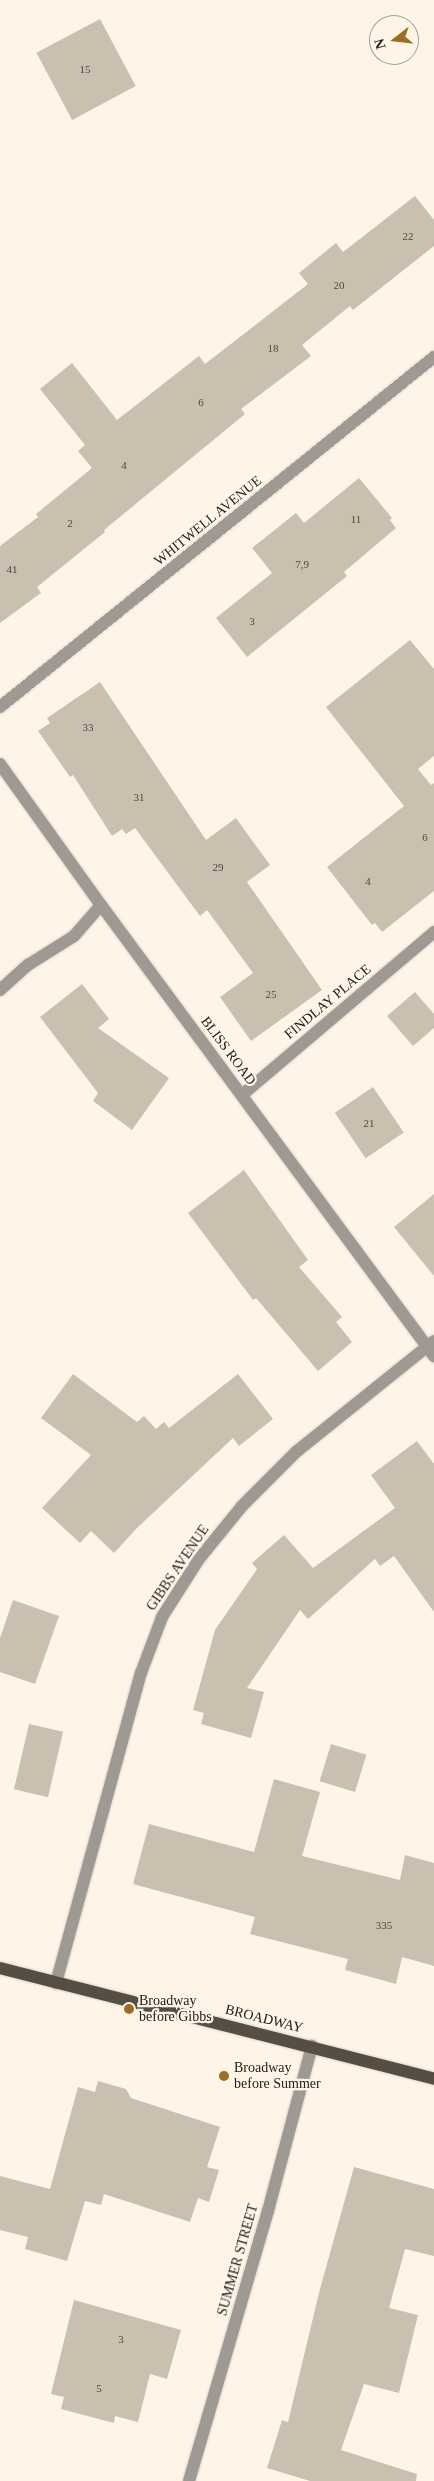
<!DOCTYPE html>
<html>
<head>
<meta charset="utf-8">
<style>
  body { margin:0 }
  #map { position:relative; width:434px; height:2481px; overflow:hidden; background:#fef5e8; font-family:"Times New Roman",serif }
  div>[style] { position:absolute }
  .building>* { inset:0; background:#cac0b0; transform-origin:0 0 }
  .roads { filter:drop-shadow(0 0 1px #dbd3c7) drop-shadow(0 0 1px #dbd3c7) }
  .minor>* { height:12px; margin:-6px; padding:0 6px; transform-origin:6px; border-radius:6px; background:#9e9992 }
  .major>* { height:12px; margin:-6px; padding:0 6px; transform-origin:6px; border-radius:6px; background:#564e43 }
  .dots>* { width:14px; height:14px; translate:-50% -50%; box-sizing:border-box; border:2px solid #fef5e8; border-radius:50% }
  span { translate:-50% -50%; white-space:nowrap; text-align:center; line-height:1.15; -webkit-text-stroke:4.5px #fef5e8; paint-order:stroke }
  .number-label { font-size:11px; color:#4e4840 }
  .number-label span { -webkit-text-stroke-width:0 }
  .street-label { font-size:14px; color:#24201b }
  .poi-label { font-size:14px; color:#24201b }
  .left { translate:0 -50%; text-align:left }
  .north { position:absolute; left:369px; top:15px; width:50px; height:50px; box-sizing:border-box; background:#fef5e8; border:1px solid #a7a096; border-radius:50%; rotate:254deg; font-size:14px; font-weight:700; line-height:20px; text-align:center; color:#24201b }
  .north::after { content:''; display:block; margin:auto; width:18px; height:22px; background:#9c6f1f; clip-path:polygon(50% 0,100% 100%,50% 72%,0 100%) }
</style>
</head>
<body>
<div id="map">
  <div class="building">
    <i style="left:100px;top:19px;width:76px;height:72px;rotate:62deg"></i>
    <i style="clip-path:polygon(415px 196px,434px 220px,434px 246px,353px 310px,350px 306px,302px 345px,311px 356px,241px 409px,245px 414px,104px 530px,105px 532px,37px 587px,41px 593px,0 623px,0 546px,38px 517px,36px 514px,92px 468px,78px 451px,85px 445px,40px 389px,72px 363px,117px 420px,199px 356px,205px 364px,308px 284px,299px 273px,336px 243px,343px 252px)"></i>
    <i style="clip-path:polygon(359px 478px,392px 518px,390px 520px,396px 528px,344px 572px,347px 576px,247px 657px,216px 618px,272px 573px,252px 548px,296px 513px,304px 523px)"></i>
    <i style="clip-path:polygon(410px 640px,434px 669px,434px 756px,418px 769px,431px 785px,434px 783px,434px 891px,382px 932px,375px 923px,372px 925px,327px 867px,404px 806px,326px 707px)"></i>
    <i style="clip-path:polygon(100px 682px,206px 840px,236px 818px,270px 865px,247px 882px,322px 990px,251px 1041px,220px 997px,253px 973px,207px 910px,200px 916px,135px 828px,126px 834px,122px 829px,112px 836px,73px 775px,70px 777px,38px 731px,50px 723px,47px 718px)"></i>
    <i style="clip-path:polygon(82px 984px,109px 1019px,98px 1028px,169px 1078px,132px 1130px,93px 1101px,98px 1093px,40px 1017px)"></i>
    <i style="clip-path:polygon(415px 992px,434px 1014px,434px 1028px,413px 1046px,387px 1016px)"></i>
    <i style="left:373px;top:1087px;width:55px;height:46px;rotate:56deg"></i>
    <i style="clip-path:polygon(244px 1170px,308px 1260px,299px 1267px,342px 1317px,336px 1322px,352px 1342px,318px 1371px,256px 1298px,253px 1300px,188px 1213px)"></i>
    <i style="clip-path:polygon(434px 1194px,434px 1276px,394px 1227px)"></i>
    <i style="clip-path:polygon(73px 1374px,137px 1422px,144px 1416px,156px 1429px,164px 1422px,169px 1428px,238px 1374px,273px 1419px,239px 1446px,233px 1438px,137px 1528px,114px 1553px,91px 1531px,80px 1543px,42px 1508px,91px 1455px,41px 1418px)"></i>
    <i style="clip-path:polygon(417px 1441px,434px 1464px,434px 1612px,394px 1556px,380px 1566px,375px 1559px,308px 1619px,300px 1610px,247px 1688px,264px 1692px,251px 1738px,201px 1724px,204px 1713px,193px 1710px,215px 1630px,257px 1569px,252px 1563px,284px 1535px,313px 1568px,395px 1508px,371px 1475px)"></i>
    <i style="clip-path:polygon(13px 1600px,59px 1616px,35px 1684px,0 1672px,0 1638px)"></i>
    <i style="left:29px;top:1724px;width:35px;height:67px;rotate:13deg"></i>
    <i style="left:331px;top:1744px;width:37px;height:39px;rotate:17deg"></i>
    <i style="clip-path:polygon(274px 1779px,320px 1792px,302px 1856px,400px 1880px,405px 1855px,434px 1863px,434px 1966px,402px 1957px,396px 1984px,345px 1970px,348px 1959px,250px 1934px,255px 1917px,133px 1884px,149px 1824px,254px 1852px)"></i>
    <i style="clip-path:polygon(98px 2081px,126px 2089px,131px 2098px,220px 2127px,207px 2167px,219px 2170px,209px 2202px,198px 2198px,190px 2222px,104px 2194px,101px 2205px,85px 2201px,67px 2261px,25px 2249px,28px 2237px,0 2230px,0 2176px,50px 2189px,78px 2087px,95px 2092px)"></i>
    <i style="clip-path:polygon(354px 2167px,434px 2189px,434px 2256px,405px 2249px,389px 2308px,418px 2315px,399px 2393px,364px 2384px,341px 2450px,417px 2474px,416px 2481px,310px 2481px,267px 2468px,282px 2420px,288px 2422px,320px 2289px)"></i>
    <i style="clip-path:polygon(74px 2300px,181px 2330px,167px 2379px,150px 2374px,138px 2422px,115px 2416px,114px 2423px,61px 2409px,64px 2397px,51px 2394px)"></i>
  </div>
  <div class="roads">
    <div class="minor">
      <i style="left:0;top:707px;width:558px;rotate:-38.88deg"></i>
      <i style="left:0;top:764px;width:173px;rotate:54.4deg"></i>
      <i style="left:101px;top:905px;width:561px;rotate:53.56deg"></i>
      <i style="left:0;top:990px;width:38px;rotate:-42deg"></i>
      <i style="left:28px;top:965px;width:54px;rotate:-32.2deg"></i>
      <i style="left:74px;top:936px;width:41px;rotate:-48.9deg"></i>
      <i style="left:242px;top:1095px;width:252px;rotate:-40.3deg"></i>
      <i style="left:56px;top:1983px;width:321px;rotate:-74.7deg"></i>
      <i style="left:141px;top:1673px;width:60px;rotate:-69.4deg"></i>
      <i style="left:162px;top:1617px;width:69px;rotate:-57.5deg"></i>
      <i style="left:199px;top:1559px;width:68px;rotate:-50.9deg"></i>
      <i style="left:242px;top:1506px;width:76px;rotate:-45deg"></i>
      <i style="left:296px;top:1452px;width:177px;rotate:-38.8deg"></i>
      <i style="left:189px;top:2481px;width:281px;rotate:-73.7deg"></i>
      <i style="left:268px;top:2211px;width:171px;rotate:-75.1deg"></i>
    </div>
    <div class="major">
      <i style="left:0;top:1968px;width:448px;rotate:14.3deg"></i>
    </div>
  </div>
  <div class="dots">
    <i style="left:129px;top:2009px;background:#9c6f1f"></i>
    <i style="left:224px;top:2076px;background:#9c6f1f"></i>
  </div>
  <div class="number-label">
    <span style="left:85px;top:69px">15</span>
    <span style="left:408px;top:236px">22</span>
    <span style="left:339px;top:285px">20</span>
    <span style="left:273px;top:348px">18</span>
    <span style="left:201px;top:402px">6</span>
    <span style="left:124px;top:465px">4</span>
    <span style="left:356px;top:519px">11</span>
    <span style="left:70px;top:523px">2</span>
    <span style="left:302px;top:564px">7,9</span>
    <span style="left:12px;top:569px">41</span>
    <span style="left:252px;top:621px">3</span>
    <span style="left:88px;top:727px">33</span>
    <span style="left:139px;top:797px">31</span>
    <span style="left:425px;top:837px">6</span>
    <span style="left:218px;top:867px">29</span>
    <span style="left:368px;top:881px">4</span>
    <span style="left:271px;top:994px">25</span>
    <span style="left:369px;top:1123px">21</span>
    <span style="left:384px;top:1925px">335</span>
    <span style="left:121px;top:2339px">3</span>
    <span style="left:99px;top:2388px">5</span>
  </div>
  <div class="street-label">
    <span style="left:208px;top:521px;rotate:-39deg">WHITWELL AVENUE</span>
    <span style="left:328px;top:1002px;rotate:-40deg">FINDLAY PLACE</span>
    <span style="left:228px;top:1051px;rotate:53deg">BLISS ROAD</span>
    <span style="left:178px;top:1568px;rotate:-56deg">GIBBS AVENUE</span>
    <span style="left:264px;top:2019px;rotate:14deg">BROADWAY</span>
    <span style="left:238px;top:2260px;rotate:-74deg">SUMMER STREET</span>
  </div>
  <div class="poi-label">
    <span class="left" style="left:139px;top:2009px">Broadway<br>before Gibbs</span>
    <span class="left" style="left:234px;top:2076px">Broadway<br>before Summer</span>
  </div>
  <div class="north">N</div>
</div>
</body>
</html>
